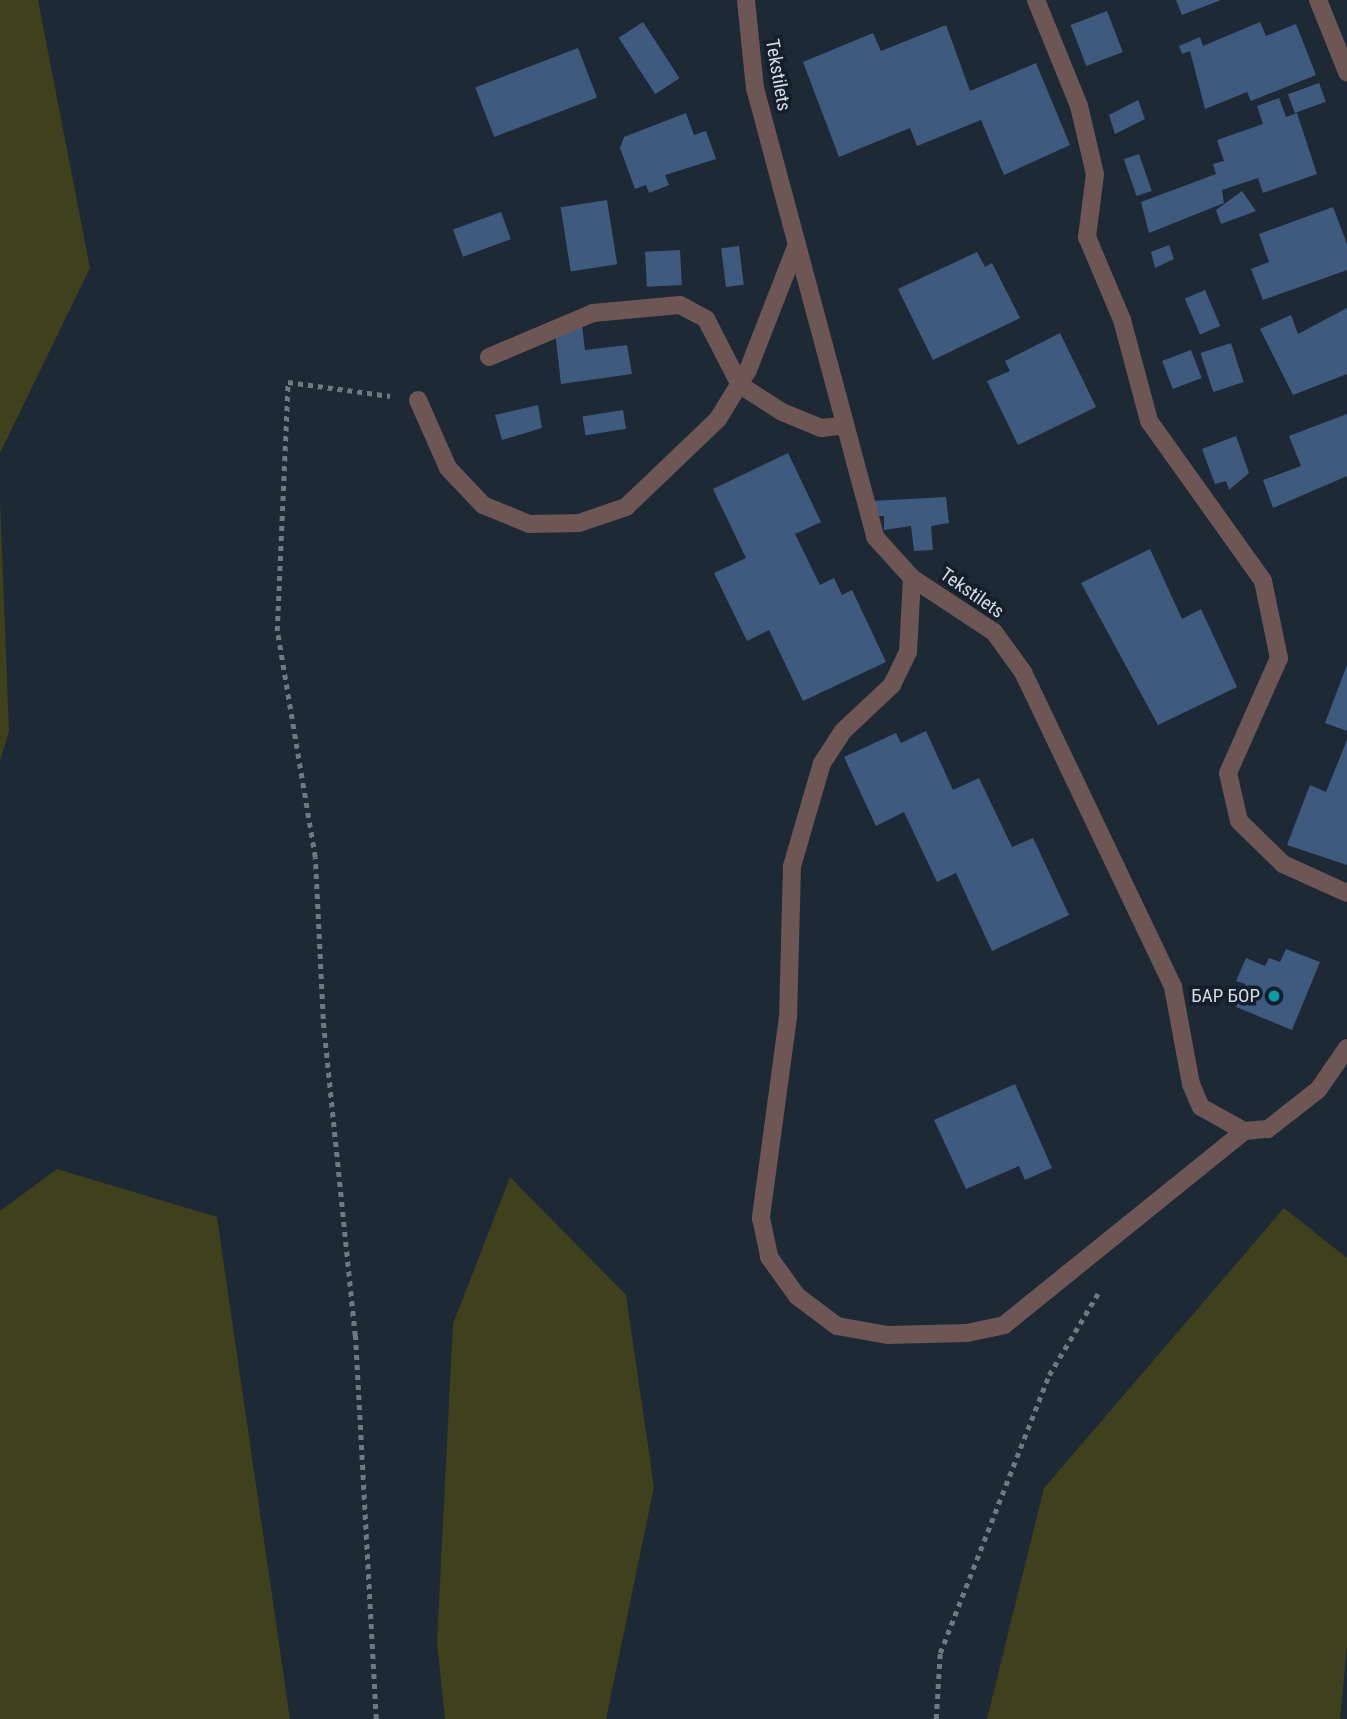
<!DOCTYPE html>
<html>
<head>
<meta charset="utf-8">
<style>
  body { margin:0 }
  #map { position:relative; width:1347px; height:1719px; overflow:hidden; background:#1e2936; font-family:"Roboto Condensed",sans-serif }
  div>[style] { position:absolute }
  .green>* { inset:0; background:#3e411c }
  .building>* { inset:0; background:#3e5b7f; transform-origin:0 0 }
  .path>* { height:4.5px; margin-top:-2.25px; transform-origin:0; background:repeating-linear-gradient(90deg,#6f7883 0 5px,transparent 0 10px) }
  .lane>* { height:18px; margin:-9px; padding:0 9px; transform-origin:9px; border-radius:9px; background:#6d5653 }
  .street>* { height:18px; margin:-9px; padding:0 9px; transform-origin:9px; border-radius:9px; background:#6d5653 }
  .dots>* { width:19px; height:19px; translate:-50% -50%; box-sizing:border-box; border:4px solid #151f2c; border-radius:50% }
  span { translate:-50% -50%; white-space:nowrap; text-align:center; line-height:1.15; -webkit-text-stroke:7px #151f2c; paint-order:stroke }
  .street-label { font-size:19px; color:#d4dbe4 }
  .poi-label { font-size:19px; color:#d4dbe4 }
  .right { translate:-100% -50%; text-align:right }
</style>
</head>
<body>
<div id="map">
  <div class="green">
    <i style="clip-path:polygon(0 0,38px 0,90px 268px,0 453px)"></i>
    <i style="clip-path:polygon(0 501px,9px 731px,0 761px)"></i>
    <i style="clip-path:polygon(57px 1169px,217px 1217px,290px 1719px,0 1719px,0 1211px)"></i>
    <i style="clip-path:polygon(510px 1177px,626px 1295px,654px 1487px,606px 1719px,445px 1719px,437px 1642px,453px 1324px)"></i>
    <i style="clip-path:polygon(1284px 1208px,1347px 1258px,1347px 1647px,1340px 1719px,987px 1719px,1044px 1488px)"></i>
  </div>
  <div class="building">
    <i style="clip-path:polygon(1176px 0,1221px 0,1182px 15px)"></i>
    <i style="left:1107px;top:11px;width:44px;height:39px;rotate:69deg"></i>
    <i style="left:643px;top:22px;width:67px;height:29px;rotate:57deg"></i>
    <i style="clip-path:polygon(1260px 22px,1266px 36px,1296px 24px,1316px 75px,1251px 101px,1247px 92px,1205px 109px,1190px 51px,1182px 54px,1179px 46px,1200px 37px,1203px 46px)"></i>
    <i style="clip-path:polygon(946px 25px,970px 91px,1036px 63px,1070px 145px,1004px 175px,981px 120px,917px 146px,910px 128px,839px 157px,803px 62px,873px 33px,881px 51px)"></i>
    <i style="left:578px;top:48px;width:53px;height:110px;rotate:69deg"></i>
    <i style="left:1319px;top:83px;width:20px;height:33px;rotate:70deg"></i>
    <i style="clip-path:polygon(1279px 98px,1286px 117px,1297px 113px,1317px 174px,1263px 193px,1258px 178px,1222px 190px,1224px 203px,1149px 233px,1141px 202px,1216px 174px,1213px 164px,1224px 161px,1217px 140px,1263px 124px,1257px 106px)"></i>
    <i style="clip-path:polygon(1138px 100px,1145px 119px,1115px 134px,1109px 115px)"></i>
    <i style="clip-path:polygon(686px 113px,694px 135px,706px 131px,716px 159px,665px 175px,669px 185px,649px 193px,646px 185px,635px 189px,620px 148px,624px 137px)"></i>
    <i style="left:1139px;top:154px;width:39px;height:16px;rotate:71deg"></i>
    <i style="clip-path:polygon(1242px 191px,1256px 211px,1221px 224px,1216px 210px)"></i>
    <i style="left:607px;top:200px;width:65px;height:47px;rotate:81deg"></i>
    <i style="clip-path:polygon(1333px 207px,1347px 244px,1347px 270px,1263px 300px,1251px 269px,1269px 262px,1259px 234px)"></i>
    <i style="left:501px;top:212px;width:29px;height:51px;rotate:70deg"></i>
    <i style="clip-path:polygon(1169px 245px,1174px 259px,1155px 268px,1151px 252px)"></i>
    <i style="left:739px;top:246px;width:39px;height:18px;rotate:83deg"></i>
    <i style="left:680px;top:250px;width:35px;height:35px;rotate:87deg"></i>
    <i style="clip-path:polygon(977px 252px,985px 267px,992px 263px,1020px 318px,933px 360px,898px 289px)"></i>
    <i style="left:1205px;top:290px;width:39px;height:22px;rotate:67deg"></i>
    <i style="clip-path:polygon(1347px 308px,1347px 374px,1293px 395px,1260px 329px,1291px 315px,1298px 334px)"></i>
    <i style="clip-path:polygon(582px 325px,585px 350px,627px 345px,632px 374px,561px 384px,555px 331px)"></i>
    <i style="clip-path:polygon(1060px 333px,1096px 407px,1018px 445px,987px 381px,1010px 371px,1005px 361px)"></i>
    <i style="left:1231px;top:343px;width:41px;height:32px;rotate:72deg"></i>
    <i style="left:1191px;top:350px;width:30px;height:31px;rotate:69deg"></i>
    <i style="clip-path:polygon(538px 405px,542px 428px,502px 440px,495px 415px)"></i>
    <i style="left:623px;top:410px;width:19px;height:41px;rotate:81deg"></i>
    <i style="clip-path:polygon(1347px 414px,1347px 476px,1273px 508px,1263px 480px,1301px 466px,1289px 436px)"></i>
    <i style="clip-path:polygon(1236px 436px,1249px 473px,1229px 490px,1226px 481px,1215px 484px,1202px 449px)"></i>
    <i style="clip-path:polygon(788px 453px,821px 522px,795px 534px,820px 585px,834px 578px,842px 595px,852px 590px,886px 662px,803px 701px,769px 630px,747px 641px,714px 573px,746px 558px,713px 489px)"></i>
    <i style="clip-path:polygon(946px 497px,949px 523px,931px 526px,933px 550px,914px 551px,911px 526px,884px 530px,884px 516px,872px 516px,871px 501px)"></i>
    <i style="clip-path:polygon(1150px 549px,1182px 619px,1201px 609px,1237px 687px,1158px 725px,1081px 583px)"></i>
    <i style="clip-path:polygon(1347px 665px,1347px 731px,1325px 723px)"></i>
    <i style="clip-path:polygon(926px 731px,953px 790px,979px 778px,1012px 847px,1033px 838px,1069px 915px,992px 951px,956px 873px,937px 882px,904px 812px,876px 826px,844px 757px,896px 733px,901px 743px)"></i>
    <i style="clip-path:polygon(1347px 740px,1347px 865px,1287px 845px,1310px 785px,1326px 792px)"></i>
    <i style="clip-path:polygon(1286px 949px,1320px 962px,1292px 1030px,1236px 1007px,1246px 984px,1236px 981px,1246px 958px,1265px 966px,1269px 958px,1280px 962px)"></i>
    <i style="clip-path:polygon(1015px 1084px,1052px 1168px,1025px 1180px,1019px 1166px,966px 1189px,934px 1120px)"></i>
  </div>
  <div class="path">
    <i style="left:376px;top:1719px;width:384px;rotate:-93.1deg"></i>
    <i style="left:355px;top:1336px;width:319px;rotate:-95.8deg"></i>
    <i style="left:323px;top:1019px;width:162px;rotate:-92.8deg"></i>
    <i style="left:315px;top:857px;width:229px;rotate:-99.5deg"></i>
    <i style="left:277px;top:631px;width:249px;rotate:-87.5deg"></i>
    <i style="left:288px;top:382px;width:103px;rotate:7.8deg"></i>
    <i style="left:936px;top:1719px;width:66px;rotate:-86.5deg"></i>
    <i style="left:940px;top:1653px;width:299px;rotate:-68.6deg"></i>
    <i style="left:1049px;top:1375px;width:99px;rotate:-59deg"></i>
  </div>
  <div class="lane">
    <i style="left:489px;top:357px;width:113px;rotate:-22.9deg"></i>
    <i style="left:593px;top:313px;width:87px;rotate:-5.3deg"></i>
    <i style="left:680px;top:305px;width:30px;rotate:28deg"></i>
    <i style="left:706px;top:319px;width:74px;rotate:62.7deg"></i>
    <i style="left:740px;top:385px;width:50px;rotate:32.7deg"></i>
    <i style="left:782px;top:412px;width:42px;rotate:22.3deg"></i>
    <i style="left:821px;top:428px;width:20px;rotate:-6deg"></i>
    <i style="left:418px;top:400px;width:74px;rotate:66.2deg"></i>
    <i style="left:448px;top:468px;width:51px;rotate:46.6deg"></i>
    <i style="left:483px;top:505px;width:50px;rotate:22.4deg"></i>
    <i style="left:529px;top:524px;width:50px;rotate:-1.1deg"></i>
    <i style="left:579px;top:523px;width:50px;rotate:-18.8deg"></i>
    <i style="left:626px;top:507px;width:127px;rotate:-43.7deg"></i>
    <i style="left:718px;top:419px;width:57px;rotate:-58.5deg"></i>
    <i style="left:748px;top:370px;width:135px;rotate:-68.7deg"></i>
    <i style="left:912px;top:578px;width:74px;rotate:93.1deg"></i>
    <i style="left:908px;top:652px;width:37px;rotate:116deg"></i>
    <i style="left:892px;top:685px;width:67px;rotate:136.8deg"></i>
    <i style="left:843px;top:731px;width:38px;rotate:123deg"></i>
    <i style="left:822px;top:763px;width:107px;rotate:106.2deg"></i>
    <i style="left:792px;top:866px;width:151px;rotate:91.5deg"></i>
    <i style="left:788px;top:1017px;width:203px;rotate:97.7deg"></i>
    <i style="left:761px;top:1218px;width:40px;rotate:78deg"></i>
    <i style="left:769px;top:1257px;width:48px;rotate:54.3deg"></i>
    <i style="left:797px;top:1296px;width:50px;rotate:36.9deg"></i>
    <i style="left:837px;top:1326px;width:52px;rotate:10deg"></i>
    <i style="left:888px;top:1335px;width:79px;rotate:-1.5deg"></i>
    <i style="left:967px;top:1333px;width:38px;rotate:-12deg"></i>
    <i style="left:1004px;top:1325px;width:309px;rotate:-38.9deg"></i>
  </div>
  <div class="street">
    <i style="left:746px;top:0;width:88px;rotate:84.2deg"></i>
    <i style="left:755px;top:88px;width:465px;rotate:75deg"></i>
    <i style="left:875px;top:537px;width:55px;rotate:47.9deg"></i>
    <i style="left:912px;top:578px;width:98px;rotate:33.4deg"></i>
    <i style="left:994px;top:632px;width:49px;rotate:54.1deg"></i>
    <i style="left:1023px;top:672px;width:349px;rotate:64.5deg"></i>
    <i style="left:1173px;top:987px;width:99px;rotate:79.5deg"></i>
    <i style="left:1191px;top:1084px;width:25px;rotate:67deg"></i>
    <i style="left:1201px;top:1107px;width:49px;rotate:29.2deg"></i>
    <i style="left:1244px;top:1131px;width:24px;rotate:-5deg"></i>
    <i style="left:1268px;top:1129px;width:63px;rotate:-38deg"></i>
    <i style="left:1318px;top:1090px;width:51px;rotate:-55.4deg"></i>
    <i style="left:1036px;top:0;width:114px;rotate:67.9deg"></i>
    <i style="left:1079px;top:106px;width:70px;rotate:76.8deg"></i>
    <i style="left:1095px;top:174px;width:64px;rotate:97.2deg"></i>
    <i style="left:1087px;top:237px;width:90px;rotate:67.1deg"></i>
    <i style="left:1122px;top:320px;width:105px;rotate:75deg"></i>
    <i style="left:1149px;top:421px;width:196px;rotate:54.5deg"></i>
    <i style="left:1263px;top:581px;width:79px;rotate:78.3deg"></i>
    <i style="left:1279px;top:658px;width:126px;rotate:113.9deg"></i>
    <i style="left:1228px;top:773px;width:49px;rotate:77.1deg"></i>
    <i style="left:1239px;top:821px;width:62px;rotate:44.3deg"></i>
    <i style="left:1283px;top:864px;width:70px;rotate:24.4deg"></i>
    <i style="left:1318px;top:0;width:78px;rotate:68.1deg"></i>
  </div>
  <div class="dots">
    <i style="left:1274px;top:996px;background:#0f9aa8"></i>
  </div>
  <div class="street-label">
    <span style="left:778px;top:75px;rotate:80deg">Tekstilets</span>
    <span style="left:972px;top:593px;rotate:35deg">Tekstilets</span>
  </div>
  <div class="poi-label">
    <span class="right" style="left:1260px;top:996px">БАР БОР</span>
  </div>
</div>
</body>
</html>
